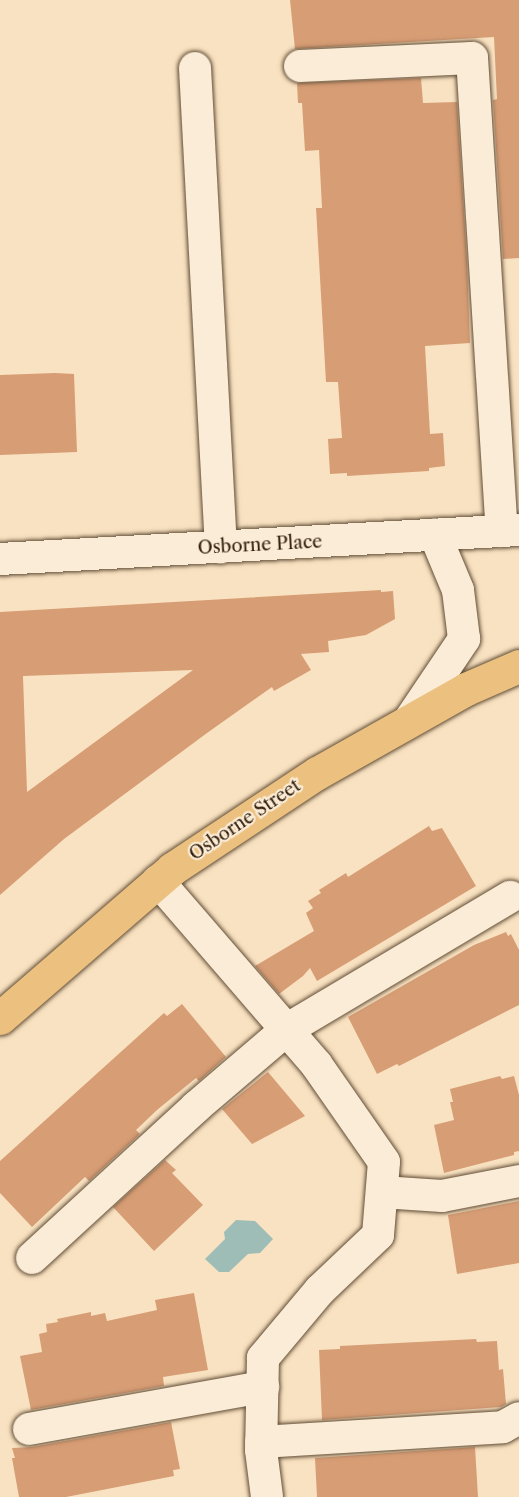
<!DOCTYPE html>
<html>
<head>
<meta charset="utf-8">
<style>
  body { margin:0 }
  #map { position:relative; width:519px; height:1497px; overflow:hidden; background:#f9e2c1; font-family:"Libre Caslon Text",serif }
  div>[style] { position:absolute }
  .water>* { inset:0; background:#9ebdb7 }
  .building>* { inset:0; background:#d79d75 }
  .roads { filter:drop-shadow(0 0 2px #614d36) drop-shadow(0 0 2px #614d36) }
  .minor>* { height:32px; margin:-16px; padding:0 16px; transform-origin:16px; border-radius:16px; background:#fbecd7 }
  .major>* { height:33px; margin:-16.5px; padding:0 16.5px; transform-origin:16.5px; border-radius:16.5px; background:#ecc180 }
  span { translate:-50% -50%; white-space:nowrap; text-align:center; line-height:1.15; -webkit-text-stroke:4.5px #fbecd7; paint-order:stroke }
  .street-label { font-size:18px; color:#2e1b07 }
</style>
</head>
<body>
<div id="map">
  <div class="water">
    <i style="clip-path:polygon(236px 1220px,255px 1221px,273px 1239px,260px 1253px,248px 1254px,229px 1272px,219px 1272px,205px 1259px,225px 1239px,224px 1232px)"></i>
  </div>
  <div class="building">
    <i style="clip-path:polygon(290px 0,519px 0,519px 258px,503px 259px,493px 100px,497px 99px,494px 37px,295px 49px)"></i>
    <i style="clip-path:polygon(421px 78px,423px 103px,457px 102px,467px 261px,470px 343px,425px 346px,430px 434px,443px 433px,445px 466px,429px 468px,429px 471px,347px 476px,347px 473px,330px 474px,328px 439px,342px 438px,338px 382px,326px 382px,316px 208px,322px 208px,319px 150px,305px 151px,302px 103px,298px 103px,297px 83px)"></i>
    <i style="clip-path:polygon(55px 373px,74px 374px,77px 452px,0 455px,0 375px)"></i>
    <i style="clip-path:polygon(evenodd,381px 590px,381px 592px,393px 591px,395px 619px,366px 635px,328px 641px,329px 652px,301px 654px,311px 670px,274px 691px,272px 687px,207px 733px,64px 839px,0 895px,0 612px,381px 590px,193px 670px,27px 792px,23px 676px,193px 670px)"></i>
    <i style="clip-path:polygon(429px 826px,432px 831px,442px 828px,476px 886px,317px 981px,310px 968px,303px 976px,279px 994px,255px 966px,314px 931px,306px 913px,313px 908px,308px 901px,321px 893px,319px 890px,346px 873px,348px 877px)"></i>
    <i style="clip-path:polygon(506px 932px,508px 936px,511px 934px,519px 950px,519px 1005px,399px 1066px,397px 1064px,377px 1074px,348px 1017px,474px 945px)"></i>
    <i style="clip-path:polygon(182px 1004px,226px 1057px,199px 1081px,196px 1078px,157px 1110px,136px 1130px,140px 1134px,89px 1181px,85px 1177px,32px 1227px,0 1193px,0 1161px,164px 1013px,167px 1016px)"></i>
    <i style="clip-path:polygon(268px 1072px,305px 1116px,252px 1144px,222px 1109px)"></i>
    <i style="clip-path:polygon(500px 1076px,502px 1079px,514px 1076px,519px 1095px,519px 1151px,514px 1152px,514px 1155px,444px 1173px,434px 1125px,454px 1120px,450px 1102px,453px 1102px,450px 1089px)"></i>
    <i style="clip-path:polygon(165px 1160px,176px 1170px,172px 1173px,203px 1205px,154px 1251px,113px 1207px)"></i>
    <i style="clip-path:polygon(519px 1201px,519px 1263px,457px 1274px,448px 1215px)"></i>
    <i style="clip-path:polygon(194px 1293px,208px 1370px,163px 1377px,164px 1386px,31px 1410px,20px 1356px,42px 1352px,39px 1334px,47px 1332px,46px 1324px,58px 1322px,57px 1319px,91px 1312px,91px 1316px,105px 1313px,107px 1321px,157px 1310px,155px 1300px)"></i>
    <i style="clip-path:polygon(476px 1339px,477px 1342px,497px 1341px,499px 1370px,503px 1369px,506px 1404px,501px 1407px,322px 1420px,319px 1350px,340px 1349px,340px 1346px)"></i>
    <i style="clip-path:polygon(171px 1422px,180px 1469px,173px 1470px,174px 1476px,66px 1497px,19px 1497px,12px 1458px,15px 1458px,12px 1448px,32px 1447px)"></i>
    <i style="clip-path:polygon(475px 1447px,478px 1497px,317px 1497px,315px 1458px)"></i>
  </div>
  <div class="roads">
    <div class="minor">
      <i style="left:300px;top:66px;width:172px;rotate:-2.7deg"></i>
      <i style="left:472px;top:58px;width:474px;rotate:86.4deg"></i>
      <i style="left:195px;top:68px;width:480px;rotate:86.9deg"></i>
      <i style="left:0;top:559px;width:520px;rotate:-3.2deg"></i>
      <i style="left:409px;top:721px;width:99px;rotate:-56.1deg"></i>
      <i style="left:464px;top:639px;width:49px;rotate:-97deg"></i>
      <i style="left:458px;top:590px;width:60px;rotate:-112.7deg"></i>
      <i style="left:158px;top:881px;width:242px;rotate:49.2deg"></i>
      <i style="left:316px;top:1064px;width:119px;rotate:55.2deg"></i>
      <i style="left:384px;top:1162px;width:73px;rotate:94.7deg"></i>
      <i style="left:378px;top:1235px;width:80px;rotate:136.5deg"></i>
      <i style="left:320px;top:1290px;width:89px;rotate:130deg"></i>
      <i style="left:263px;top:1358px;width:92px;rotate:91.2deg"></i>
      <i style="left:261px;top:1450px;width:47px;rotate:82.7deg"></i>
      <i style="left:382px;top:1192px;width:60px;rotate:3.8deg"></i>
      <i style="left:442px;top:1196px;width:78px;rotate:-11deg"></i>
      <i style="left:32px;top:1258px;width:223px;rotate:-42.6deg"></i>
      <i style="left:196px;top:1107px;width:118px;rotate:-40.5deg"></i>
      <i style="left:286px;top:1030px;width:261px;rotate:-30.7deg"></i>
      <i style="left:29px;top:1429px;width:238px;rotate:-10.2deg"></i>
      <i style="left:261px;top:1442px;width:242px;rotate:-3.5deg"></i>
      <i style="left:503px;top:1427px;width:18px;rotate:-29deg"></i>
    </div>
    <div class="major">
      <i style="left:0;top:1018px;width:228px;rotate:-40.9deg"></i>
      <i style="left:172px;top:869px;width:174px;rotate:-33.5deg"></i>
      <i style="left:317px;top:773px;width:171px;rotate:-29.4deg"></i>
      <i style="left:466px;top:689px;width:58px;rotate:-23.5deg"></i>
    </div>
  </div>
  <div class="street-label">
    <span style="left:260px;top:545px;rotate:-3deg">Osborne Place</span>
    <span style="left:245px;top:820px;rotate:-34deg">Osborne Street</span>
  </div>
</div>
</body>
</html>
